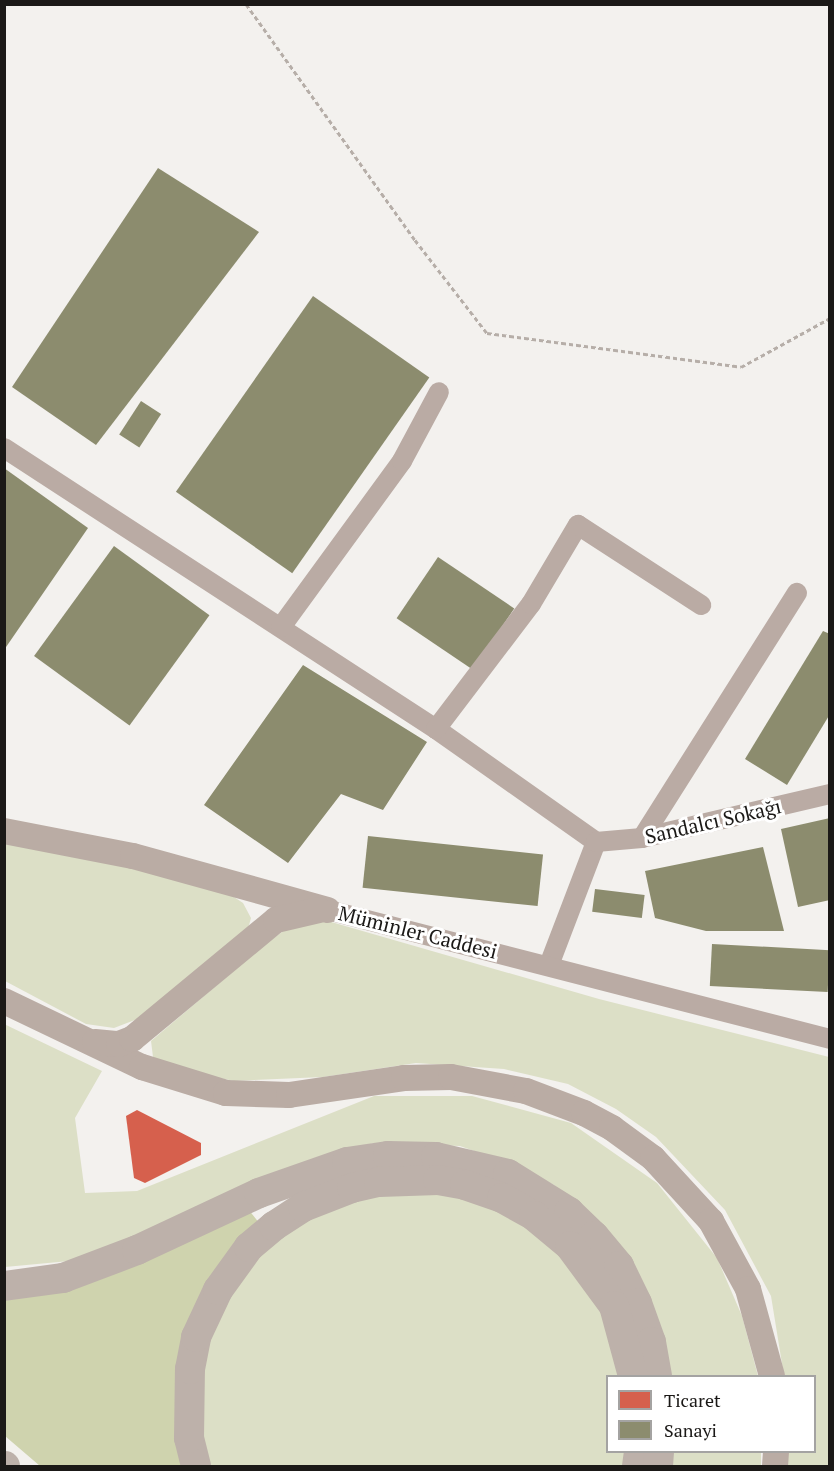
<!DOCTYPE html>
<html>
<head>
<meta charset="utf-8">
<style>
  body { margin:0 }
  #map { position:relative; width:834px; height:1471px; overflow:hidden; background:#f3f1ee; font-family:"PT Serif",serif }
  div>[style] { position:absolute }
  .green>* { inset:0; background:#dcdfc6; transform-origin:0 0 }
  .forest>* { inset:0; background:#cfd3ae }
  .shops>* { inset:0; background:#d6604d }
  .industry>* { inset:0; background:#8c8c6e; transform-origin:0 0 }
  .path>* { height:3px; margin-top:-1.5px; transform-origin:0; background:repeating-linear-gradient(90deg,#b6aea8 0 4.5px,transparent 0 7.5px) }
  .minor>* { height:20px; margin:-10px; padding:0 10px; transform-origin:10px; border-radius:10px; background:#baaba4 }
  .major>* { height:26px; margin:-13px; padding:0 13px; transform-origin:13px; border-radius:13px; background:#baaca4 }
  .highway>* { height:30px; margin:-15px; padding:0 15px; transform-origin:15px; border-radius:15px; background:#bdb1aa }
  span { translate:-50% -50%; white-space:nowrap; text-align:center; line-height:1.15; -webkit-text-stroke:6px #fff; paint-order:stroke }
  .street-label { font-size:20px; color:#1b1917 }
  .frame { position:absolute; inset:0; border:6px solid #1b1917; pointer-events:none }
  .legend { position:absolute; left:606px; top:1375px; width:210px; height:78px; box-sizing:border-box; background:#fff; border:2px solid #a4a3a2; margin:0; padding:8px 10px; list-style:none; font-size:18px; color:#1b1917 }
  .legend li { display:flex; align-items:center; gap:12px; height:30px }
  .legend b { width:30px; border:2px solid #a4a3a2 }
</style>
</head>
<body>
<div id="map">
  <div class="green">
    <i style="clip-path:polygon(4px 842px,55px 849px,228px 893px,243px 903px,251px 918px,246px 936px,140px 1018px,114px 1028px,86px 1024px,5px 981px)"></i>
    <i style="clip-path:polygon(307px 915px,599px 999px,829px 1057px,829px 1466px,784px 1466px,785px 1452px,814px 1452px,814px 1376px,784px 1376px,771px 1296px,725px 1210px,656px 1137px,616px 1109px,568px 1084px,504px 1069px,416px 1063px,323px 1077px,234px 1081px,170px 1068px,153px 1057px,151px 1041px,269px 941px)"></i>
    <i style="clip-path:polygon(4px 1024px,102px 1071px,75px 1118px,85px 1193px,137px 1191px,374px 1096px,472px 1096px,571px 1123px,657px 1183px,717px 1258px,742px 1316px,758px 1376px,669px 1376px,587px 1212px,554px 1185px,516px 1166px,460px 1146px,374px 1143px,309px 1160px,80px 1260px,5px 1267px)"></i>
    <i style="clip-path:polygon(399px 1189px,475px 1198px,543px 1235px,605px 1315px,623px 1376px,608px 1376px,608px 1452px,625px 1452px,623px 1466px,208px 1466px,200px 1433px,206px 1345px,219px 1311px,262px 1250px,329px 1205px)"></i>
    <i style="left:672px;top:1452px;width:89px;height:14px"></i>
  </div>
  <div class="forest">
    <i style="clip-path:polygon(248px 1209px,260px 1224px,221px 1265px,186px 1466px,40px 1466px,5px 1436px,5px 1298px)"></i>
  </div>
  <div class="shops">
    <i style="clip-path:polygon(137px 1110px,201px 1143px,201px 1155px,145px 1183px,134px 1178px,126px 1116px)"></i>
  </div>
  <div class="industry">
    <i style="clip-path:polygon(158px 168px,259px 232px,96px 445px,12px 387px)"></i>
    <i style="left:313px;top:296px;width:142px;height:239px;rotate:35deg"></i>
    <i style="left:141px;top:401px;width:24px;height:40px;rotate:33deg"></i>
    <i style="clip-path:polygon(4px 468px,88px 528px,4px 650px)"></i>
    <i style="left:114px;top:546px;width:118px;height:136px;rotate:36deg"></i>
    <i style="left:438px;top:557px;width:92px;height:74px;rotate:34deg"></i>
    <i style="clip-path:polygon(823px 631px,830px 634px,830px 714px,787px 785px,745px 759px)"></i>
    <i style="clip-path:polygon(303px 665px,427px 742px,383px 810px,341px 794px,288px 863px,204px 805px)"></i>
    <i style="clip-path:polygon(830px 818px,830px 900px,798px 907px,781px 829px)"></i>
    <i style="left:368px;top:836px;width:176px;height:52px;rotate:6deg"></i>
    <i style="clip-path:polygon(763px 847px,784px 931px,706px 931px,655px 918px,645px 871px)"></i>
    <i style="left:595px;top:889px;width:50px;height:23px;rotate:7deg"></i>
    <i style="left:712px;top:944px;width:118px;height:42px;rotate:3deg"></i>
  </div>
  <div class="path">
    <i style="left:246px;top:4px;width:290px;rotate:54.4deg"></i>
    <i style="left:415px;top:240px;width:118px;rotate:52.3deg"></i>
    <i style="left:487px;top:333px;width:256px;rotate:7.6deg"></i>
    <i style="left:741px;top:367px;width:102px;rotate:-28.8deg"></i>
  </div>
  <div class="minor">
    <i style="left:4px;top:448px;width:515px;rotate:33.04deg"></i>
    <i style="left:436px;top:729px;width:196px;rotate:35.2deg"></i>
    <i style="left:596px;top:842px;width:132px;rotate:110.9deg"></i>
    <i style="left:281px;top:627px;width:205px;rotate:-53.9deg"></i>
    <i style="left:402px;top:461px;width:78px;rotate:-61.8deg"></i>
    <i style="left:436px;top:729px;width:157px;rotate:-52.8deg"></i>
    <i style="left:531px;top:604px;width:92px;rotate:-59.3deg"></i>
    <i style="left:578px;top:525px;width:147px;rotate:33deg"></i>
    <i style="left:642px;top:838px;width:290px;rotate:-57.7deg"></i>
    <i style="left:596px;top:842px;width:46px;rotate:-5deg"></i>
    <i style="left:642px;top:838px;width:193px;rotate:-13.2deg"></i>
    <i style="left:328px;top:910px;width:518px;rotate:14.41deg"></i>
  </div>
  <div class="major">
    <i style="left:4px;top:831px;width:131px;rotate:11deg"></i>
    <i style="left:133px;top:856px;width:202px;rotate:15.5deg"></i>
    <i style="left:4px;top:1001px;width:153px;rotate:25.6deg"></i>
    <i style="left:142px;top:1067px;width:88px;rotate:17.2deg"></i>
    <i style="left:226px;top:1093px;width:63px;rotate:1.8deg"></i>
    <i style="left:289px;top:1095px;width:116px;rotate:-8.4deg"></i>
    <i style="left:404px;top:1078px;width:47px;rotate:-1.2deg"></i>
    <i style="left:451px;top:1077px;width:76px;rotate:10.6deg"></i>
    <i style="left:526px;top:1091px;width:62px;rotate:20.8deg"></i>
    <i style="left:584px;top:1113px;width:32px;rotate:28deg"></i>
    <i style="left:612px;top:1128px;width:51px;rotate:36.2deg"></i>
    <i style="left:653px;top:1158px;width:86px;rotate:47.4deg"></i>
    <i style="left:711px;top:1221px;width:77px;rotate:61.4deg"></i>
    <i style="left:748px;top:1289px;width:90px;rotate:74.6deg"></i>
    <i style="left:95px;top:1042px;width:24px;rotate:5deg"></i>
    <i style="left:119px;top:1044px;width:14px;rotate:-21deg"></i>
    <i style="left:132px;top:1039px;width:187px;rotate:-39.6deg"></i>
    <i style="left:276px;top:920px;width:44px;rotate:-13.1deg"></i>
    <i style="left:775px;top:1466px;width:14px;rotate:-86deg"></i>
  </div>
  <div class="highway">
    <i style="left:4px;top:1286px;width:60px;rotate:-7.7deg"></i>
    <i style="left:63px;top:1278px;width:79px;rotate:-20.7deg"></i>
    <i style="left:137px;top:1250px;width:135px;rotate:-25deg"></i>
    <i style="left:259px;top:1193px;width:93px;rotate:-19.4deg"></i>
    <i style="left:347px;top:1162px;width:41px;rotate:-8.3deg"></i>
    <i style="left:388px;top:1156px;width:48px;rotate:1.2deg"></i>
    <i style="left:436px;top:1157px;width:74px;rotate:13.3deg"></i>
    <i style="left:508px;top:1174px;width:72px;rotate:31.9deg"></i>
    <i style="left:569px;top:1212px;width:35px;rotate:44deg"></i>
    <i style="left:594px;top:1236px;width:39px;rotate:50deg"></i>
    <i style="left:619px;top:1266px;width:41px;rotate:64.1deg"></i>
    <i style="left:637px;top:1303px;width:41px;rotate:70.3deg"></i>
    <i style="left:651px;top:1342px;width:35px;rotate:80deg"></i>
    <i style="left:4px;top:1466px;width:1px"></i>
    <i style="left:196px;top:1466px;width:29px;rotate:-104deg"></i>
    <i style="left:189px;top:1438px;width:69px;rotate:-89.2deg"></i>
    <i style="left:190px;top:1369px;width:33px;rotate:-79deg"></i>
    <i style="left:196px;top:1337px;width:52px;rotate:-64.9deg"></i>
    <i style="left:218px;top:1290px;width:53px;rotate:-54.2deg"></i>
    <i style="left:249px;top:1247px;width:33px;rotate:-40deg"></i>
    <i style="left:274px;top:1226px;width:35px;rotate:-33deg"></i>
    <i style="left:303px;top:1207px;width:53px;rotate:-21.2deg"></i>
    <i style="left:352px;top:1188px;width:28px;rotate:-13deg"></i>
    <i style="left:379px;top:1182px;width:59px;rotate:-1.9deg"></i>
    <i style="left:438px;top:1180px;width:27px;rotate:10deg"></i>
    <i style="left:465px;top:1185px;width:39px;rotate:19deg"></i>
    <i style="left:502px;top:1198px;width:37px;rotate:29deg"></i>
    <i style="left:534px;top:1216px;width:47px;rotate:39.8deg"></i>
    <i style="left:570px;top:1246px;width:74px;rotate:53.7deg"></i>
    <i style="left:614px;top:1306px;width:73px;rotate:74.8deg"></i>
    <i style="left:637px;top:1466px;width:14px;rotate:-82deg"></i>
    <i style="left:658px;top:1466px;width:14px;rotate:-86deg"></i>
  </div>
  <div class="street-label">
    <span style="left:713px;top:821px;rotate:-13deg">Sandalcı Sokağı</span>
    <span style="left:418px;top:932px;rotate:14deg">Müminler Caddesi</span>
  </div>
  <div class="frame"></div>
  <ul class="legend">
  <li><b style="height:16px;background:#d6604d"></b>Ticaret</li>
  <li><b style="height:16px;background:#8c8c6e"></b>Sanayi</li>
  </ul>
</div>
</body>
</html>
